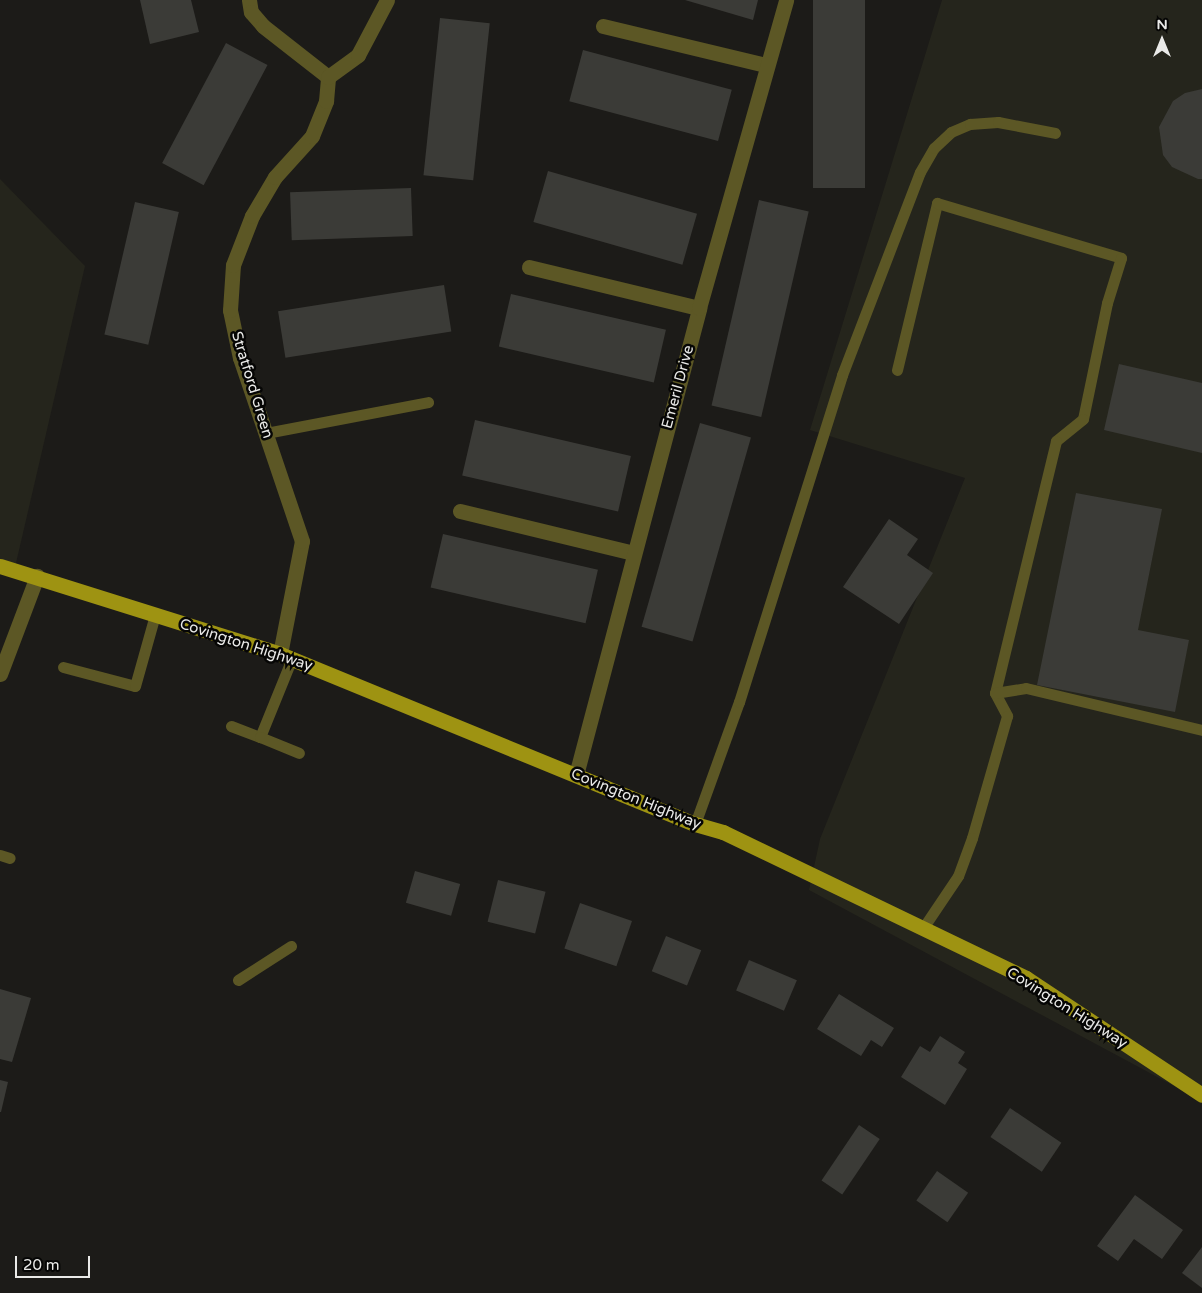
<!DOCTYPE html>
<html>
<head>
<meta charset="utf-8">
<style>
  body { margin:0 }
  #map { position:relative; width:1202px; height:1293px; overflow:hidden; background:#1c1b18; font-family:"Varela Round",sans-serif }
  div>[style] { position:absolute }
  .built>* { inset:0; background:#25251c }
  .building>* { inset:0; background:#3b3b37; transform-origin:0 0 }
  .lane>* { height:11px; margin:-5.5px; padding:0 5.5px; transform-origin:5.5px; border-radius:5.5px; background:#5c5725 }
  .street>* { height:15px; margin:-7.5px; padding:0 7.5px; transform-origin:7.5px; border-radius:7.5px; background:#5c5725 }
  .primary>* { height:15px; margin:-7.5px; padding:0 7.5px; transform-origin:7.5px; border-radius:7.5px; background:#9e9312 }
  span { translate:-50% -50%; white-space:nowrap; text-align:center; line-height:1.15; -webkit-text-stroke:5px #060605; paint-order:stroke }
  .street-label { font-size:15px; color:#eaeae8 }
  .north { position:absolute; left:1137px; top:15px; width:50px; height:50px; -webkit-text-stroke:4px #060605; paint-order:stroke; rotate:0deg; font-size:14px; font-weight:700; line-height:20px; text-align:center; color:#eaeae8 }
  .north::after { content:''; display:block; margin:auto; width:18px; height:22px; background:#eaeae8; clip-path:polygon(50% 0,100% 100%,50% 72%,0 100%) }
  .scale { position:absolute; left:15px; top:1256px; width:75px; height:22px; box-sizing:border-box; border:2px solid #eaeae8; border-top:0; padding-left:6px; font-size:15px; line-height:18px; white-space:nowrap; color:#eaeae8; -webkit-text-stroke:4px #060605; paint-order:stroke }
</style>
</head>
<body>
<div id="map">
  <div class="built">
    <i style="clip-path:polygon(942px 0,1202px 0,1202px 1101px,809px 890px,820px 839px,965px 478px,810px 430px)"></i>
    <i style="clip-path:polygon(0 179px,85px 266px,13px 576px,0 573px)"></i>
  </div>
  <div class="building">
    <i style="clip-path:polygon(140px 0,191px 0,199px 32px,150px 44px)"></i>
    <i style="clip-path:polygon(685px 0,758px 0,753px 20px)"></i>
    <i style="left:813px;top:0;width:52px;height:188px"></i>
    <i style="left:440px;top:18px;width:50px;height:158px;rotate:6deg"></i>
    <i style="left:226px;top:43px;width:47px;height:136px;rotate:28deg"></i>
    <i style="left:583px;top:50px;width:154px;height:53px;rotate:15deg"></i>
    <i style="clip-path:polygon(1202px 89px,1202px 179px,1198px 179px,1172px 167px,1163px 155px,1159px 127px,1173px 101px,1185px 93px)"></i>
    <i style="left:548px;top:171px;width:155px;height:53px;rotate:16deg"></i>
    <i style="left:411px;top:188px;width:48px;height:121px;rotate:88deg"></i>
    <i style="left:759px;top:200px;width:51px;height:211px;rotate:13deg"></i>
    <i style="left:135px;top:202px;width:45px;height:136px;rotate:13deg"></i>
    <i style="left:444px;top:285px;width:47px;height:168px;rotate:81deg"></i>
    <i style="left:511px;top:294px;width:159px;height:54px;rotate:13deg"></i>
    <i style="clip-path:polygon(1119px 364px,1202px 383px,1202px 453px,1104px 430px)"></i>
    <i style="left:475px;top:420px;width:160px;height:57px;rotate:13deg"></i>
    <i style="left:700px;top:423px;width:53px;height:212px;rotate:16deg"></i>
    <i style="clip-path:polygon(1076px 493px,1162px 509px,1138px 630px,1189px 640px,1175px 712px,1037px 685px)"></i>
    <i style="clip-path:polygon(889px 519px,918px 539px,907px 555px,933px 573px,899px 624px,843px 587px)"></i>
    <i style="left:443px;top:534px;width:159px;height:55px;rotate:13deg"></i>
    <i style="left:415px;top:871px;width:47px;height:33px;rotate:16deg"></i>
    <i style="left:498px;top:880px;width:49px;height:43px;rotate:14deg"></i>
    <i style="left:580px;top:903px;width:55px;height:48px;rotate:19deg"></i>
    <i style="left:666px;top:936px;width:38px;height:38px;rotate:22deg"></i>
    <i style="left:749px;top:960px;width:52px;height:33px;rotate:23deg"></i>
    <i style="clip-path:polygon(0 989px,31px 998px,12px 1062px,0 1059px)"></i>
    <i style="clip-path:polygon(839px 994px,894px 1028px,882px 1047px,871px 1040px,861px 1056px,817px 1029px)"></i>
    <i style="clip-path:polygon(940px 1036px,965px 1052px,958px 1063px,967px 1069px,945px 1105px,901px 1077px,920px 1046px,930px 1052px)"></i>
    <i style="clip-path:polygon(0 1080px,8px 1082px,1px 1112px,0 1112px)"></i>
    <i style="left:1010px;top:1108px;width:62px;height:35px;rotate:34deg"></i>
    <i style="left:859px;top:1125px;width:25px;height:67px;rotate:34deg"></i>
    <i style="left:937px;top:1171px;width:38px;height:36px;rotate:35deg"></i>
    <i style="clip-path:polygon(1135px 1195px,1183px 1230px,1162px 1259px,1134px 1239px,1118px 1261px,1097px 1246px)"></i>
    <i style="clip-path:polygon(1202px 1247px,1202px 1288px,1182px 1273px)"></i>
  </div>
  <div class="lane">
    <i style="left:897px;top:370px;width:172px;rotate:-76.5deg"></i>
    <i style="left:937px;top:203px;width:192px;rotate:16.6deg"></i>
    <i style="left:1121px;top:258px;width:47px;rotate:107.3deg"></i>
    <i style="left:1107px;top:303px;width:118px;rotate:101.7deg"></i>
    <i style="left:1083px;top:419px;width:35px;rotate:141deg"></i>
    <i style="left:1056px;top:441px;width:259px;rotate:103.6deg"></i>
    <i style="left:995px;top:693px;width:26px;rotate:62deg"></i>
    <i style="left:1007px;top:716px;width:127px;rotate:106deg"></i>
    <i style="left:972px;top:838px;width:40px;rotate:110.2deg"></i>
    <i style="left:958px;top:876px;width:63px;rotate:123.9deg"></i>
    <i style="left:266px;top:433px;width:165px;rotate:-10.8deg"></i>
    <i style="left:63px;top:667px;width:74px;rotate:14.8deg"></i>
    <i style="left:135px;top:686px;width:74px;rotate:-74.3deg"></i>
    <i style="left:995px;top:693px;width:31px;rotate:-9deg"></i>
    <i style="left:1026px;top:688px;width:181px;rotate:13.4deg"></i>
    <i style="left:231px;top:726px;width:31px;rotate:21deg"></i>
    <i style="left:260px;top:737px;width:85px;rotate:-67.9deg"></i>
    <i style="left:260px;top:737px;width:42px;rotate:22.3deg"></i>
    <i style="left:695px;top:824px;width:130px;rotate:-70.2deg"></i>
    <i style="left:739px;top:702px;width:343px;rotate:-72.5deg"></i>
    <i style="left:842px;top:375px;width:217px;rotate:-69deg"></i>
    <i style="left:920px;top:172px;width:28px;rotate:-60deg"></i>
    <i style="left:934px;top:148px;width:23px;rotate:-43deg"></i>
    <i style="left:951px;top:132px;width:21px;rotate:-23deg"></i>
    <i style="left:970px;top:124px;width:28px;rotate:-4deg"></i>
    <i style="left:998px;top:122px;width:58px;rotate:10.9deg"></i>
    <i style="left:0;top:855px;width:10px;rotate:17deg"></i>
    <i style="left:238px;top:980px;width:63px;rotate:-32.7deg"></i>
  </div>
  <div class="street">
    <i style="left:249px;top:0;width:12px;rotate:81deg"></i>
    <i style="left:251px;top:12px;width:18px;rotate:49deg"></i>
    <i style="left:263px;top:26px;width:83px;rotate:38.1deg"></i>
    <i style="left:603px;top:26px;width:168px;rotate:13.5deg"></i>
    <i style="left:529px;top:267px;width:175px;rotate:13.6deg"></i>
    <i style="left:460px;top:511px;width:178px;rotate:13.6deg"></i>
    <i style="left:280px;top:654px;width:115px;rotate:-79deg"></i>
    <i style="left:302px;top:541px;width:193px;rotate:-108.7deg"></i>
    <i style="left:240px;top:358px;width:49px;rotate:-101.8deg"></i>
    <i style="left:230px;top:310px;width:45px;rotate:-86.2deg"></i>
    <i style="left:233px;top:265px;width:53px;rotate:-68.8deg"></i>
    <i style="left:252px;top:216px;width:45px;rotate:-59.5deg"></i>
    <i style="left:275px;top:177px;width:55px;rotate:-47.9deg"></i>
    <i style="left:312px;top:136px;width:38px;rotate:-68deg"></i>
    <i style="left:326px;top:101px;width:24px;rotate:-85deg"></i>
    <i style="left:328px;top:77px;width:37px;rotate:-36deg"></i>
    <i style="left:358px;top:55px;width:62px;rotate:-62.2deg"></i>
    <i style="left:0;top:674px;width:105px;rotate:-69.3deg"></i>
    <i style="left:576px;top:775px;width:483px;rotate:-75.2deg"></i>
    <i style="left:699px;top:308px;width:320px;rotate:-74.2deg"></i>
  </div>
  <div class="primary">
    <i style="left:0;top:566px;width:294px;rotate:17.4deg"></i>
    <i style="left:280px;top:654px;width:448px;rotate:22.3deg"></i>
    <i style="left:695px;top:824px;width:29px;rotate:16deg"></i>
    <i style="left:723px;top:832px;width:336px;rotate:25.7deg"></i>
    <i style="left:1026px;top:978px;width:211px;rotate:33.6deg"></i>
  </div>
  <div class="street-label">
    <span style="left:252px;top:385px;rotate:73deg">Stratford Green</span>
    <span style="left:678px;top:387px;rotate:-75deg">Emeril Drive</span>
    <span style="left:246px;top:645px;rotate:18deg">Covington Highway</span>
    <span style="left:636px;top:799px;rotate:22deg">Covington Highway</span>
    <span style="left:1067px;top:1008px;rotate:32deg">Covington Highway</span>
  </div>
  <div class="north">N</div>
  <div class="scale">20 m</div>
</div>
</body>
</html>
